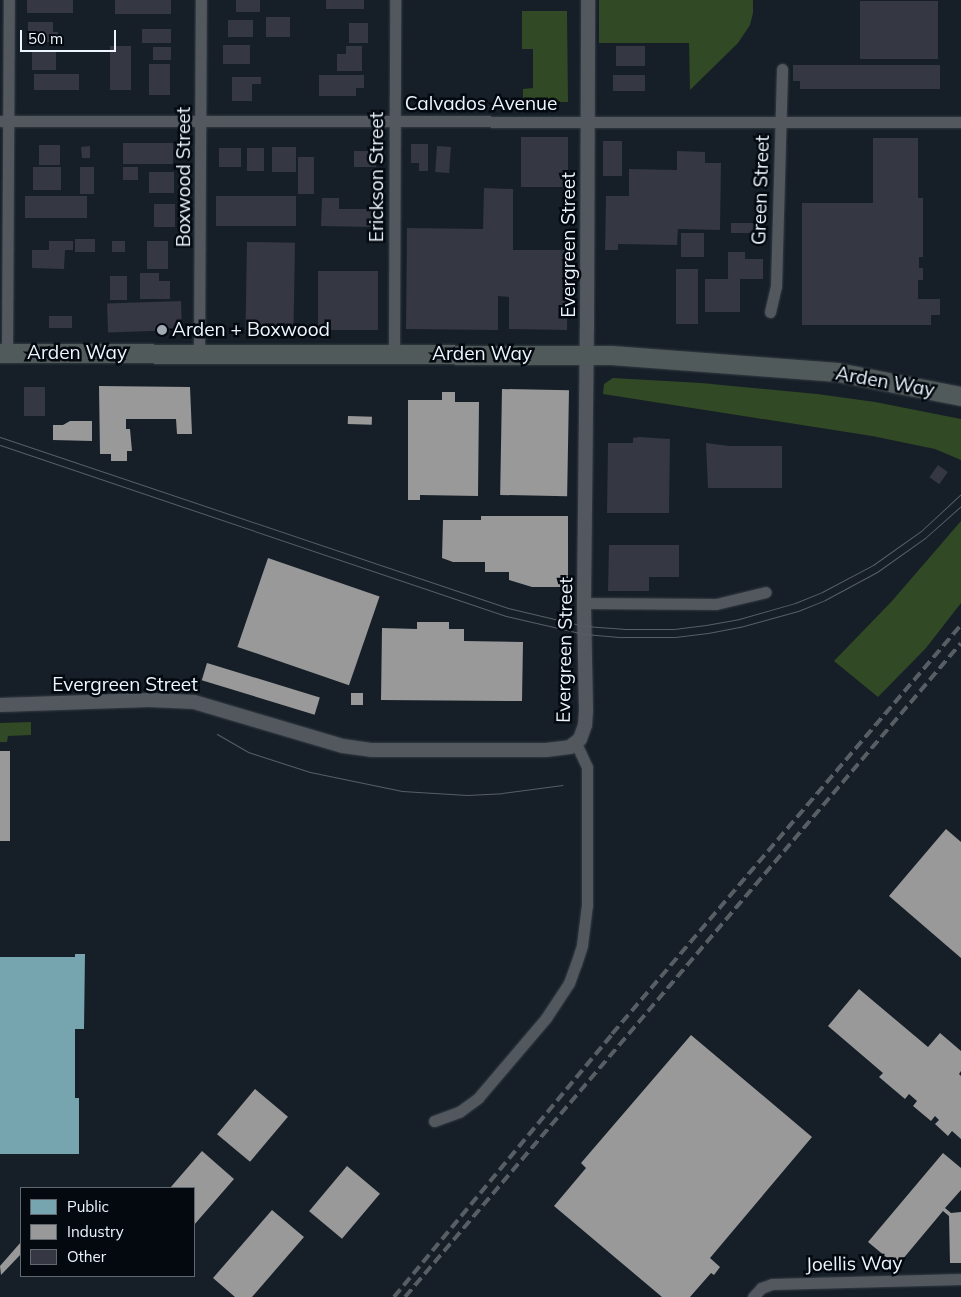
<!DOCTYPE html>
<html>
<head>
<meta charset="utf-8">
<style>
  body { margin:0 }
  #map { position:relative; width:961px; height:1297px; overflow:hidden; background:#161f28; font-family:Mulish,sans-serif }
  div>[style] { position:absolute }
  .green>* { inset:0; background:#314924 }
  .public>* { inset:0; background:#76a5af }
  .industry>* { inset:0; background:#999; transform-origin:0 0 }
  .building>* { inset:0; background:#353743; transform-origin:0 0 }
  .roads { filter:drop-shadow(0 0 1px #363c43) drop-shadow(0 0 1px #363c43) }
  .minor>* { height:11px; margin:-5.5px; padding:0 5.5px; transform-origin:5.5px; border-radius:5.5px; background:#52585e }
  .tertiary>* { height:14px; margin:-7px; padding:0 7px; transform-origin:7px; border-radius:7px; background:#52585e }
  .primary>* { height:19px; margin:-9.5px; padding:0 9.5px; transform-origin:9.5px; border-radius:9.5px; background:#515a5b }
  .tram>* { height:1px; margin:-0.5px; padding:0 0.5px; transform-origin:0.5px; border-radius:0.5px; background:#575e64 }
  .rail>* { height:4px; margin-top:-2px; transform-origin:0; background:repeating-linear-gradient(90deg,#575e64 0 10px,transparent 0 15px) }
  .dots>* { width:14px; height:14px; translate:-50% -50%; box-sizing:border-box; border:2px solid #040910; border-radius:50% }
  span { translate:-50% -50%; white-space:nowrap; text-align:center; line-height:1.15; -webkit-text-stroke:5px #040910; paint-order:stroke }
  .street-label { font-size:19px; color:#edf6fe }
  .poi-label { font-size:19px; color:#edf6fe }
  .left { translate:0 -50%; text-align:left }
  .legend { position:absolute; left:20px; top:1187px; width:175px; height:90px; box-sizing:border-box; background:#040910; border:1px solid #61686f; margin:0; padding:6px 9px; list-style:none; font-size:15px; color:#edf6fe }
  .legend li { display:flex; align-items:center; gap:10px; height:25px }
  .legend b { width:25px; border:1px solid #61686f }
  .scale { position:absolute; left:20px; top:30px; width:96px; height:22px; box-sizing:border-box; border:2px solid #edf6fe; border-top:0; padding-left:6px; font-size:15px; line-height:18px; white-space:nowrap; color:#edf6fe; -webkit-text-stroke:4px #040910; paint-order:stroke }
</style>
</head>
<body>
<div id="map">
  <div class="green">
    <i style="clip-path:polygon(599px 0,753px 0,753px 13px,750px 25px,738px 43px,690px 90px,689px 43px,599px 43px)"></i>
    <i style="clip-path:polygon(522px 11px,567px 11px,568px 102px,523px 102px,523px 89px,533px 88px,533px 49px,522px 49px)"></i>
    <i style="clip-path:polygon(613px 378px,701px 383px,817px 394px,875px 402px,961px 419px,961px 460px,935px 449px,872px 436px,603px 394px,604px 384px)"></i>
    <i style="clip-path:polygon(961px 521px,961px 603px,926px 648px,878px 697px,834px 661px,892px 601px)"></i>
    <i style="clip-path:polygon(31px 722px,31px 735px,8px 736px,7px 742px,0 742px,0 723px)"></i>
  </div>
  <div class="public">
    <i style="clip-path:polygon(75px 954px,85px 954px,84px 1029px,75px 1029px,75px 1098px,79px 1098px,79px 1154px,0 1154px,0 957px,75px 957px)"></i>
  </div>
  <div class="industry">
    <i style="clip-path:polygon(99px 386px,190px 387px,192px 434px,177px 434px,176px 419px,126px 419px,126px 429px,130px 429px,132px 451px,127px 451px,127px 461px,111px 461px,111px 454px,100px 454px)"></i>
    <i style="left:502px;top:389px;width:67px;height:106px;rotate:1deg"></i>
    <i style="clip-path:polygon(442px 392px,455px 392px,455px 402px,479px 402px,478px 496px,420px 495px,420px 500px,408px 500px,408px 400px,442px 400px)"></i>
    <i style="left:348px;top:416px;width:24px;height:8px;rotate:2deg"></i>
    <i style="clip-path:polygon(70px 421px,92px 421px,92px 441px,53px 440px,53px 425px,63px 425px)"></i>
    <i style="clip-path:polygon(481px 516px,568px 516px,568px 587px,532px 587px,509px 580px,509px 572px,485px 572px,485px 562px,453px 562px,442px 558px,443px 520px,481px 520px)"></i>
    <i style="left:268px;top:558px;width:118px;height:94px;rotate:19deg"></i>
    <i style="clip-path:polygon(417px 622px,449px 622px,449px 629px,464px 629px,464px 641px,523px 642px,522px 701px,381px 700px,382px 628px,417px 629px)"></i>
    <i style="left:207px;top:663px;width:118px;height:18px;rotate:17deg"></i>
    <i style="left:351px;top:693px;width:12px;height:12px"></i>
    <i style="left:0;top:751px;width:10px;height:90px"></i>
    <i style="clip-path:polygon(946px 829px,961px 842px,961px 958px,889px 896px)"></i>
    <i style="clip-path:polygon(859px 989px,928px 1047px,940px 1033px,961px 1051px,961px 1071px,959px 1074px,961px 1076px,961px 1139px,952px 1131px,948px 1136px,935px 1124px,939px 1120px,935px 1116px,931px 1121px,913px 1106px,917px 1101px,909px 1094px,905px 1099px,879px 1077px,883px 1073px,828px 1026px)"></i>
    <i style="clip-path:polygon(691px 1035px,812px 1137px,710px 1258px,720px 1267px,714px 1275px,711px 1273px,690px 1297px,662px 1297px,554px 1206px,586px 1168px,581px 1163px)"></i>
    <i style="left:255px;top:1089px;width:43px;height:59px;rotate:40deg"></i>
    <i style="clip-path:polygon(202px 1151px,234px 1179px,194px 1225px,194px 1188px,170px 1188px)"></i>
    <i style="clip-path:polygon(943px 1153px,961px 1168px,961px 1190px,945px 1208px,951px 1213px,961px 1212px,961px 1263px,950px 1263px,949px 1216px,943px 1211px,897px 1266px,868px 1242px)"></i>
    <i style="left:347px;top:1166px;width:43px;height:59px;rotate:40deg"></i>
    <i style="clip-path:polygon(272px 1210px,304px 1237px,252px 1297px,235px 1297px,213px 1278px)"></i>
    <i style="clip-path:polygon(21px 1242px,21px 1254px,1px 1275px,0 1266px)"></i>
  </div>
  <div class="building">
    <i style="left:27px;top:0;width:46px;height:13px"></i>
    <i style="left:115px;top:0;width:56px;height:14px"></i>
    <i style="left:236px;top:0;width:24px;height:12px"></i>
    <i style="left:326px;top:0;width:38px;height:9px"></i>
    <i style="left:860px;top:1px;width:78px;height:58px"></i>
    <i style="left:266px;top:17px;width:24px;height:20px"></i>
    <i style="left:228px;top:20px;width:25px;height:17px"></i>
    <i style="clip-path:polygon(28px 22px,53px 22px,53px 32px,58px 32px,58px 42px,28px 42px)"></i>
    <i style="left:349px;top:23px;width:19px;height:20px"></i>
    <i style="left:142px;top:29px;width:29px;height:14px"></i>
    <i style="left:223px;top:45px;width:27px;height:19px"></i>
    <i style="left:110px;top:46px;width:21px;height:44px"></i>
    <i style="clip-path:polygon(346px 46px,362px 46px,362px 71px,337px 71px,337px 54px,346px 54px)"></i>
    <i style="left:616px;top:46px;width:29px;height:20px"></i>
    <i style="left:153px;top:47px;width:18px;height:13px"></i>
    <i style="left:32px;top:50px;width:24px;height:20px"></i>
    <i style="left:149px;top:64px;width:21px;height:31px"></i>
    <i style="clip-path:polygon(793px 65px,940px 65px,940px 89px,800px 89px,800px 81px,793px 81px)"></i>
    <i style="left:34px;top:74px;width:45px;height:16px"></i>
    <i style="clip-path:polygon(319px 75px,364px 75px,364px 88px,356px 88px,356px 96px,319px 96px)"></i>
    <i style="left:613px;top:75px;width:32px;height:16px"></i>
    <i style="clip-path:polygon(232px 77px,261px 77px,261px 84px,252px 84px,252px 101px,232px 101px)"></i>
    <i style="left:521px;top:137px;width:47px;height:50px"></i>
    <i style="clip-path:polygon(873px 138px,918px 138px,918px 198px,923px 198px,923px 257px,919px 257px,919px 268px,923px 268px,923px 280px,918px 280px,918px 299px,940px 299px,940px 315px,931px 315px,931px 325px,802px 325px,802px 203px,873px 203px)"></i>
    <i style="left:603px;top:141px;width:19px;height:35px"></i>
    <i style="left:123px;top:143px;width:50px;height:21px"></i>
    <i style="clip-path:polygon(411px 144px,428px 144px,428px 171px,419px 171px,419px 163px,411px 163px)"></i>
    <i style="left:39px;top:145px;width:21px;height:20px"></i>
    <i style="clip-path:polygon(90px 146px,90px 158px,82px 158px,81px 147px)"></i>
    <i style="left:437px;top:146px;width:14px;height:26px;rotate:4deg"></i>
    <i style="left:272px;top:147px;width:24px;height:25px"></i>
    <i style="left:219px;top:148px;width:22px;height:19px"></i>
    <i style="left:247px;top:148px;width:17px;height:23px"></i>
    <i style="left:354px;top:151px;width:22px;height:16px"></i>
    <i style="clip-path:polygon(677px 151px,705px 152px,705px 163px,721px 163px,720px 230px,678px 229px,677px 245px,618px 244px,618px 250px,605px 250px,606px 196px,629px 196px,629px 169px,677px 170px)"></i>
    <i style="left:314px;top:157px;width:37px;height:16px;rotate:90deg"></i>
    <i style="left:33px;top:167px;width:28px;height:23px"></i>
    <i style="left:80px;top:167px;width:14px;height:27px"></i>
    <i style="left:123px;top:167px;width:15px;height:13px"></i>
    <i style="left:149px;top:172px;width:25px;height:21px"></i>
    <i style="clip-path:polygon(484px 188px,513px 189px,513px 250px,568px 250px,567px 330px,509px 329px,509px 297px,498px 296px,498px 330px,406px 329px,407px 228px,483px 229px)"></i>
    <i style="left:25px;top:196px;width:62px;height:22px"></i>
    <i style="left:296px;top:196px;width:30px;height:80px;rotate:90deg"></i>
    <i style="clip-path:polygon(322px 198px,339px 198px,339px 209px,372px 209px,372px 227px,321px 226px)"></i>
    <i style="left:154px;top:204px;width:21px;height:23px"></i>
    <i style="left:731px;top:223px;width:26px;height:10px"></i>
    <i style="left:681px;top:233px;width:23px;height:24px"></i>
    <i style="left:75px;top:239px;width:20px;height:13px"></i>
    <i style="clip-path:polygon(49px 241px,73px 241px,73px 250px,65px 250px,64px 269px,32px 268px,32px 250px,49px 250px)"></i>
    <i style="left:112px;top:241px;width:13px;height:11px"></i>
    <i style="left:147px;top:241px;width:21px;height:28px"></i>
    <i style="left:247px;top:242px;width:48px;height:88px;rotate:1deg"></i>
    <i style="clip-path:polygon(728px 252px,745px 252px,745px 259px,763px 259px,763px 279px,740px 279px,740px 312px,705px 312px,705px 279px,728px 279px)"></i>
    <i style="left:676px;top:269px;width:22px;height:55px"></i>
    <i style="left:318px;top:271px;width:60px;height:59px"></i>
    <i style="clip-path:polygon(140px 273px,159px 273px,159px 281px,170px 281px,170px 299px,140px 299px)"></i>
    <i style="left:110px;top:276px;width:17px;height:24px"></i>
    <i style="left:181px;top:301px;width:29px;height:74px;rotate:88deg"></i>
    <i style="left:49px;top:316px;width:23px;height:12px"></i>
    <i style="left:24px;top:387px;width:21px;height:29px"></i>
    <i style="clip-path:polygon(639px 437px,670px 439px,669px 513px,607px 513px,608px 443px,633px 443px,633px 438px)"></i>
    <i style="clip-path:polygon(706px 443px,729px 446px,782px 446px,782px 488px,708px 488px)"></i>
    <i style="left:938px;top:465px;width:12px;height:15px;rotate:35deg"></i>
    <i style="clip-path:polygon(609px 545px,679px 545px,679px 577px,649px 577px,649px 591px,608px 591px)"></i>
  </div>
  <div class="roads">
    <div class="minor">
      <i style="left:0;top:121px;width:961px;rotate:0.06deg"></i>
      <i style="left:770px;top:312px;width:27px;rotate:-77deg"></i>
      <i style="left:776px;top:286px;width:217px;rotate:-88.4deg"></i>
      <i style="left:7px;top:353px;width:353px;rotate:-89.7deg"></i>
      <i style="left:199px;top:354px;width:354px;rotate:-89.7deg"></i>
      <i style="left:394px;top:354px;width:354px;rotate:-89.8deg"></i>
      <i style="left:584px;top:603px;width:132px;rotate:0.4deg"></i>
      <i style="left:716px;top:604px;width:51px;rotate:-13.5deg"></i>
      <i style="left:434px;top:1121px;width:27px;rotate:-20deg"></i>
      <i style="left:459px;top:1112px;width:24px;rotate:-36deg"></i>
      <i style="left:478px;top:1098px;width:105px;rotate:-49.6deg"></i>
      <i style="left:546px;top:1018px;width:42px;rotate:-56.7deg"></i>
      <i style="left:569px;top:983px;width:20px;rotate:-70deg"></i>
      <i style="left:576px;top:964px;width:20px;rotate:-72deg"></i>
      <i style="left:582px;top:945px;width:40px;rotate:-82.9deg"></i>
      <i style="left:587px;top:905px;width:138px;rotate:-90deg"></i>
      <i style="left:587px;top:767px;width:26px;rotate:-115deg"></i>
      <i style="left:753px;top:1297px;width:12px;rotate:-48deg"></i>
      <i style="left:761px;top:1288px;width:12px;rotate:-20deg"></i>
      <i style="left:772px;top:1284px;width:189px;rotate:-1.5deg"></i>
    </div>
    <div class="tertiary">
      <i style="left:0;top:705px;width:149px;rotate:-1.9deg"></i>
      <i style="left:149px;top:700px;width:45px;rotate:2.5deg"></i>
      <i style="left:194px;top:702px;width:155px;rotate:16.5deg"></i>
      <i style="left:343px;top:746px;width:28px;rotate:8deg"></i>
      <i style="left:371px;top:750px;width:175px"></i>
      <i style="left:546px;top:750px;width:24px;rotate:-7deg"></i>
      <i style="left:570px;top:747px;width:13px;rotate:-39deg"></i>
      <i style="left:580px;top:739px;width:15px;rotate:-70deg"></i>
      <i style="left:585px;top:725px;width:15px;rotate:-86deg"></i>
      <i style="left:586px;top:710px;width:107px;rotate:-91.1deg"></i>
      <i style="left:584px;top:603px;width:275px;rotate:-89.4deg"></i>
      <i style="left:587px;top:328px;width:328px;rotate:-89.8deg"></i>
    </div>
    <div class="primary">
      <i style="left:0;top:353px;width:611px;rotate:0.19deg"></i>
      <i style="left:611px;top:355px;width:227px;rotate:4.3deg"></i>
      <i style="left:837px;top:372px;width:126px;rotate:11deg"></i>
    </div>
  </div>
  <div class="tram">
    <i style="left:0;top:437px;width:536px;rotate:18.6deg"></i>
    <i style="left:508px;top:608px;width:78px;rotate:13.3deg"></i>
    <i style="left:584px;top:626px;width:39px;rotate:4deg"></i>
    <i style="left:623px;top:629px;width:51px"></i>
    <i style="left:674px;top:629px;width:32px;rotate:-7deg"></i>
    <i style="left:706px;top:625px;width:34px;rotate:-10deg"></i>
    <i style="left:739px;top:619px;width:58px;rotate:-15.9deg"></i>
    <i style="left:795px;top:603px;width:29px;rotate:-22deg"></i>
    <i style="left:822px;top:592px;width:58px;rotate:-27.9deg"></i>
    <i style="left:873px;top:565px;width:59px;rotate:-35.3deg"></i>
    <i style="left:921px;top:531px;width:54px;rotate:-42.8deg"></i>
    <i style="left:0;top:445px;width:534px;rotate:18.67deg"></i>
    <i style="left:506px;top:616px;width:80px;rotate:13deg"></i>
    <i style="left:584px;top:634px;width:38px;rotate:5deg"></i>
    <i style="left:622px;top:637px;width:53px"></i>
    <i style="left:675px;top:637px;width:33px;rotate:-7deg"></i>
    <i style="left:708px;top:633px;width:33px;rotate:-11deg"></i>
    <i style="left:740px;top:627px;width:60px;rotate:-15.4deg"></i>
    <i style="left:798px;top:611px;width:29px;rotate:-22deg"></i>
    <i style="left:825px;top:600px;width:59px;rotate:-28.3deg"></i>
    <i style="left:877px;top:572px;width:59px;rotate:-35.3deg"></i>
    <i style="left:925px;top:538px;width:48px;rotate:-41.6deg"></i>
    <i style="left:217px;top:734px;width:36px;rotate:30deg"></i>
    <i style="left:248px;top:752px;width:65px;rotate:17.9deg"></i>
    <i style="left:310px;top:772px;width:94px;rotate:11.7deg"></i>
    <i style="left:402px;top:791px;width:65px;rotate:3.5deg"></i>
    <i style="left:467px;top:795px;width:35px;rotate:-3deg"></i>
    <i style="left:502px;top:793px;width:61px;rotate:-7.6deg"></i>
  </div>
  <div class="rail">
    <i style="left:394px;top:1297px;width:342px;rotate:-50.3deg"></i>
    <i style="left:612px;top:1034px;width:538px;rotate:-49.53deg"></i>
    <i style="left:405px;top:1297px;width:858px;rotate:-49.63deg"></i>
  </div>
  <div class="dots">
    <i style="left:162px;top:330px;background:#a2abb3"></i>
  </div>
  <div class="street-label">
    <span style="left:481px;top:104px">Calvados Avenue</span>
    <span style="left:184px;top:177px;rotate:-90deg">Boxwood Street</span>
    <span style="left:377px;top:177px;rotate:-90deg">Erickson Street</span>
    <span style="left:761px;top:190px;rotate:-88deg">Green Street</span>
    <span style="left:569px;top:245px;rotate:-90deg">Evergreen Street</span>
    <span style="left:77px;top:353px">Arden Way</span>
    <span style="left:482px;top:354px">Arden Way</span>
    <span style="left:885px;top:382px;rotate:10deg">Arden Way</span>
    <span style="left:565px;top:650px;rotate:-89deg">Evergreen Street</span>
    <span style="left:125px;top:685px">Evergreen Street</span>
    <span style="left:854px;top:1264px;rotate:-1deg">Joellis Way</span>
  </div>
  <div class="poi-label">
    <span class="left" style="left:172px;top:330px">Arden + Boxwood</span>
  </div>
  <ul class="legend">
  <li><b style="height:14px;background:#76a5af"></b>Public</li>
  <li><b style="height:14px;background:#999"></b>Industry</li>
  <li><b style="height:14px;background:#353743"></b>Other</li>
  </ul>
  <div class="scale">50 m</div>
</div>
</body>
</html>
